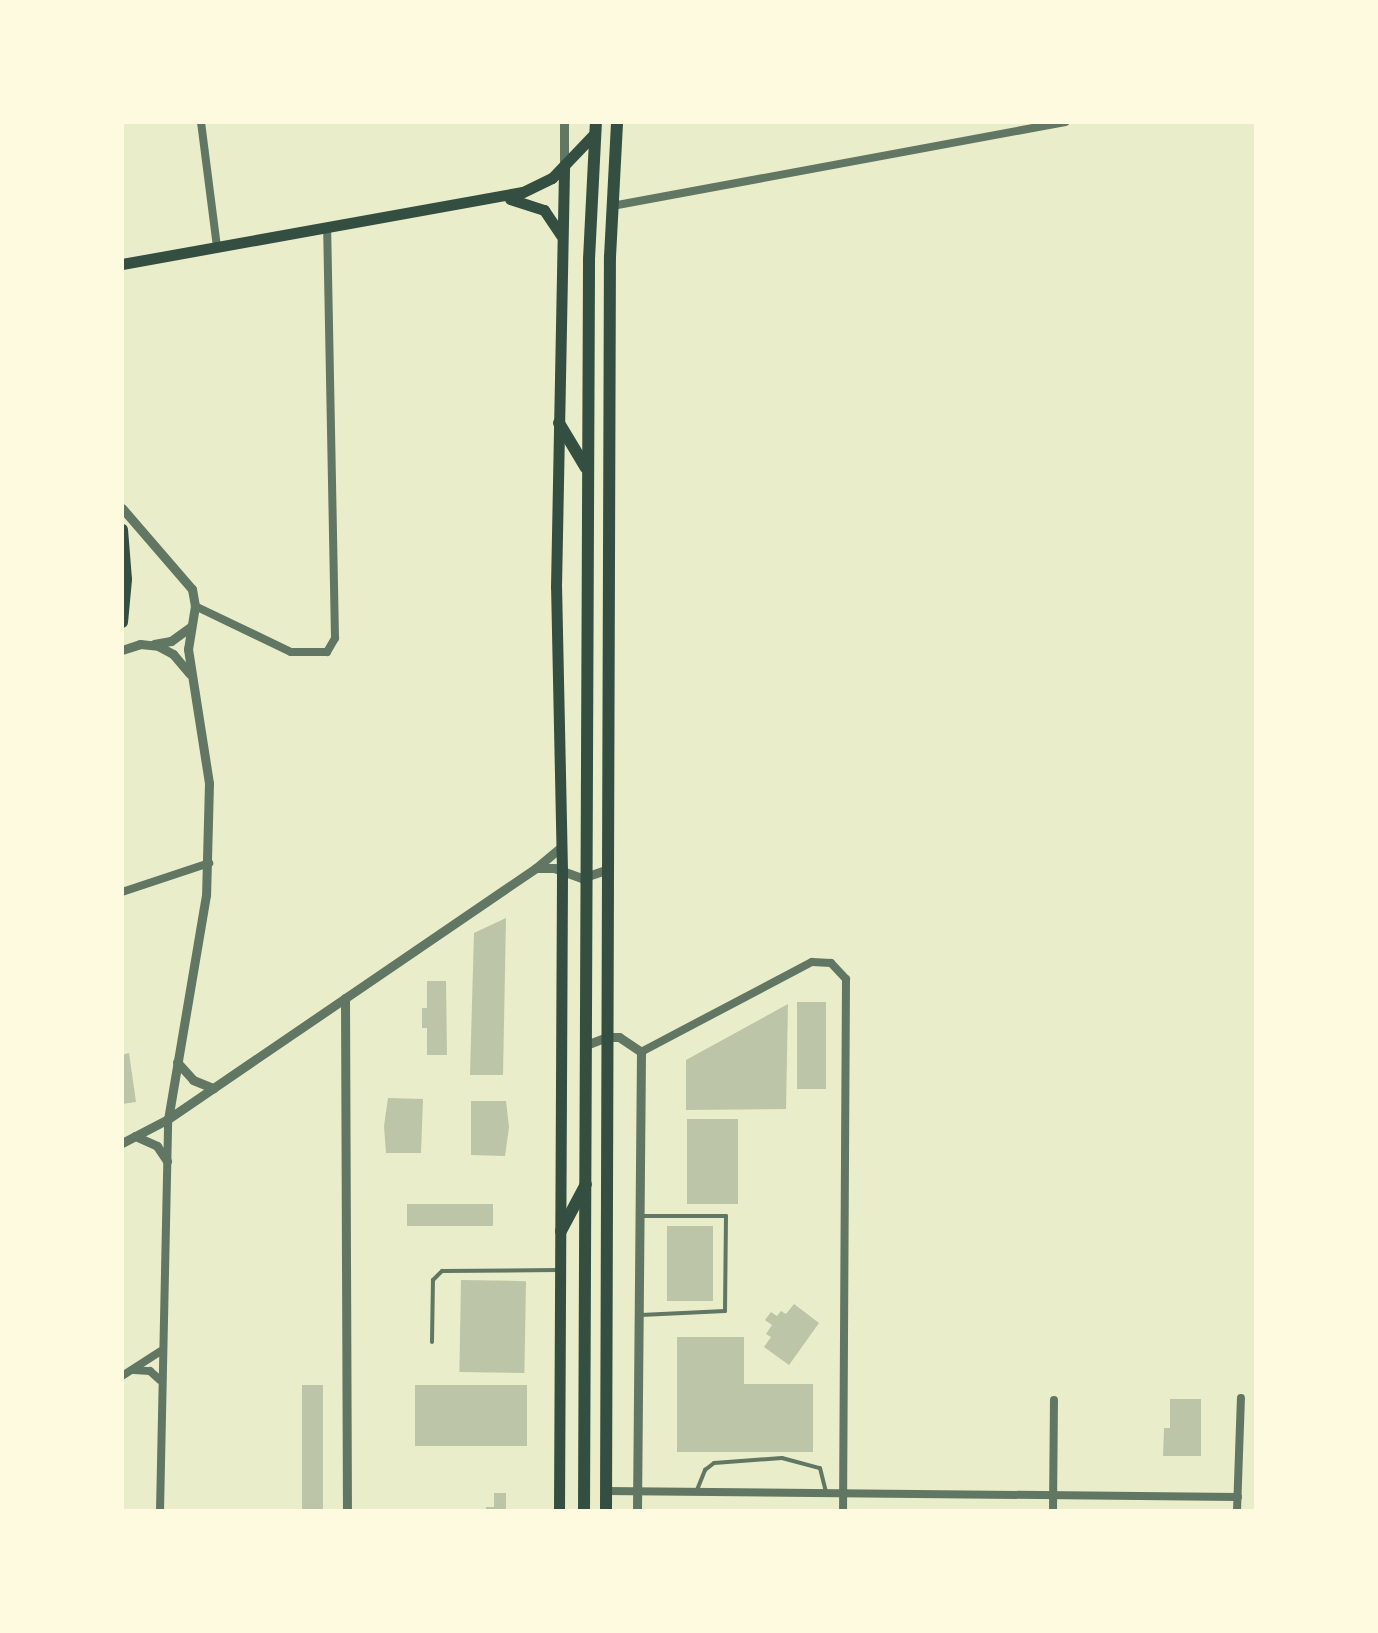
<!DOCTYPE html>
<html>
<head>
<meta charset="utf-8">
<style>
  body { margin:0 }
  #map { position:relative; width:1378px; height:1633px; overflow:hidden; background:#e9edc9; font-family:"Asap Condensed",sans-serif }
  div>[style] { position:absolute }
  .building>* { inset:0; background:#bcc5a7; transform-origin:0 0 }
  .service>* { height:4px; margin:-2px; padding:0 2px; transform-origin:2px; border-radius:2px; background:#617663 }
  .minor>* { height:8px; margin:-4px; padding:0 4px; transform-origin:4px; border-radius:4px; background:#617663 }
  .tertiary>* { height:9px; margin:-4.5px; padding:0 4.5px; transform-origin:4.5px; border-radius:4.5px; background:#617663 }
  .secondary>* { height:11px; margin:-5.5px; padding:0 5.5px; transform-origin:5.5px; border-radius:5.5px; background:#344e41 }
  .primary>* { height:12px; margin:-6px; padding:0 6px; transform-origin:6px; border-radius:6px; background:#344e41 }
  span { translate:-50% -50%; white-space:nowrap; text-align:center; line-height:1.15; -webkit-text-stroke:6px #fefae0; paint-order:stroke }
  .frame { position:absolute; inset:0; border:124px solid #fefae0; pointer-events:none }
</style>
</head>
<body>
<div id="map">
  <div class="building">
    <i style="clip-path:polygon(506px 918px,503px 1075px,470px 1075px,474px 933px)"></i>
    <i style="clip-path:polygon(427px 981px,446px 981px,447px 1055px,427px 1055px,427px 1028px,422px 1028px,422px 1008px,427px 1008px)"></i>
    <i style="left:797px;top:1002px;width:29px;height:87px"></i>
    <i style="clip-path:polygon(788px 1004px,786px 1109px,686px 1110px,686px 1060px)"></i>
    <i style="clip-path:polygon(129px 1053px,136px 1102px,122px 1104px,122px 1055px)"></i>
    <i style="clip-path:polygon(388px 1098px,423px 1099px,421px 1153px,386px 1153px,384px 1126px)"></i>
    <i style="clip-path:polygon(471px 1101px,506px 1101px,509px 1127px,505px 1156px,471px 1155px)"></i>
    <i style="left:687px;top:1119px;width:51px;height:85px"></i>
    <i style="left:407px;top:1204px;width:86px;height:22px"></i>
    <i style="left:713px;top:1226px;width:75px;height:46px;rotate:90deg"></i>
    <i style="left:461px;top:1280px;width:65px;height:92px;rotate:1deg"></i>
    <i style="clip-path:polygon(794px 1304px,819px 1323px,789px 1365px,764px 1347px,771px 1337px,766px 1334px,772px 1325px,765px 1320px,771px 1312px,777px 1316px,781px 1311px,786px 1314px)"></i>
    <i style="clip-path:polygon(677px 1337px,744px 1337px,744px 1384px,813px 1384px,813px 1452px,677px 1452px)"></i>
    <i style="left:302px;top:1385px;width:21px;height:125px"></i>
    <i style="left:527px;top:1385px;width:61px;height:112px;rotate:90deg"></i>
    <i style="clip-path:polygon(1170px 1399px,1201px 1399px,1201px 1456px,1163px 1456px,1164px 1428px,1170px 1428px)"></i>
    <i style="clip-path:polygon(494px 1493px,506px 1493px,506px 1511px,486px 1511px,486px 1507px,494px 1507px)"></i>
  </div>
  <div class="service">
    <i style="left:641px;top:1315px;width:84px;rotate:-2.7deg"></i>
    <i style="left:725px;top:1311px;width:95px;rotate:-89.4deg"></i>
    <i style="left:726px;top:1216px;width:85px;rotate:180deg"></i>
    <i style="left:432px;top:1342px;width:62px;rotate:-89.1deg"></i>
    <i style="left:433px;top:1280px;width:13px;rotate:-45deg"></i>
    <i style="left:442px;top:1271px;width:116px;rotate:-0.5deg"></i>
    <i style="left:697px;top:1490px;width:22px;rotate:-68deg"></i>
    <i style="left:705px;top:1470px;width:11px;rotate:-38deg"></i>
    <i style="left:714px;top:1463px;width:68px;rotate:-4.2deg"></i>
    <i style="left:782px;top:1458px;width:39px;rotate:15deg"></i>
    <i style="left:820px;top:1468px;width:25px;rotate:76deg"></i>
  </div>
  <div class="minor">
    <i style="left:201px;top:122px;width:126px;rotate:82.7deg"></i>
    <i style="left:612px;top:206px;width:461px;rotate:-10.5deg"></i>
    <i style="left:195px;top:606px;width:106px;rotate:25.6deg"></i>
    <i style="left:291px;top:652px;width:36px"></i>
    <i style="left:327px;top:652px;width:16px;rotate:-60deg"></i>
    <i style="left:335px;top:638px;width:411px;rotate:-91.1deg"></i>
    <i style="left:122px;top:892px;width:92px;rotate:-18.4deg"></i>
    <i style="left:641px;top:1052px;width:193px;rotate:-27.8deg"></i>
    <i style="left:812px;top:962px;width:19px;rotate:3deg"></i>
    <i style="left:831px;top:963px;width:22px;rotate:47deg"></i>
    <i style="left:846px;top:979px;width:532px;rotate:90.32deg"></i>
    <i style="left:134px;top:1370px;width:16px;rotate:4deg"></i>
    <i style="left:150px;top:1371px;width:13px;rotate:42deg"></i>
    <i style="left:122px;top:1376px;width:46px;rotate:-32.7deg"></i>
    <i style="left:606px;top:1491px;width:632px;rotate:0.54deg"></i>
    <i style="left:160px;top:1511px;width:392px;rotate:-88.8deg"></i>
    <i style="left:1053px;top:1511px;width:111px;rotate:-89.5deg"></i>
    <i style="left:1237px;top:1511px;width:113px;rotate:-88deg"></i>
  </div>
  <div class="tertiary">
    <i style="left:564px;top:122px;width:44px;rotate:90deg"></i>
    <i style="left:122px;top:508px;width:107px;rotate:49.2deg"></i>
    <i style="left:192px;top:589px;width:17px;rotate:80deg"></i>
    <i style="left:195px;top:606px;width:44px;rotate:99.2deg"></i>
    <i style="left:188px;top:649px;width:136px;rotate:81.1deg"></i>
    <i style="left:209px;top:783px;width:112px;rotate:91.5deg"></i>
    <i style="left:206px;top:895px;width:227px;rotate:99.6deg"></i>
    <i style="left:154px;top:644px;width:17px;rotate:-10deg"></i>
    <i style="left:171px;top:641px;width:24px;rotate:-36deg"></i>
    <i style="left:122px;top:650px;width:19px;rotate:-18deg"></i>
    <i style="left:140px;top:644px;width:18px;rotate:6deg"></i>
    <i style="left:158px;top:646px;width:17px;rotate:28deg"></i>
    <i style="left:173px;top:654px;width:26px;rotate:50deg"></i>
    <i style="left:536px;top:868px;width:18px"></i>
    <i style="left:554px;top:868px;width:30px;rotate:20deg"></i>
    <i style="left:582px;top:878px;width:28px;rotate:-19deg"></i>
    <i style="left:345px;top:998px;width:513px;rotate:89.78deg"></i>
    <i style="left:586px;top:1045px;width:22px;rotate:-21deg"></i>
    <i style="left:607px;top:1037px;width:12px"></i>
    <i style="left:619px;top:1037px;width:27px;rotate:34deg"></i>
    <i style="left:641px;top:1052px;width:459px;rotate:90.5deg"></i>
    <i style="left:177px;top:1062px;width:24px;rotate:48deg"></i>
    <i style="left:193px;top:1080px;width:22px;rotate:22deg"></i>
    <i style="left:135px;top:1136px;width:24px;rotate:24deg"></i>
    <i style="left:157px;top:1146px;width:18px;rotate:56deg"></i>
    <i style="left:122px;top:1143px;width:52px;rotate:-27.6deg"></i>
    <i style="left:168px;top:1119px;width:445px;rotate:-34.3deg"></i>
    <i style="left:536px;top:868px;width:34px;rotate:-40deg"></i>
  </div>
  <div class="secondary">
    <i style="left:510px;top:199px;width:36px;rotate:18deg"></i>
    <i style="left:544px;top:210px;width:30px;rotate:56deg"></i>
    <i style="left:122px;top:264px;width:407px;rotate:-10.2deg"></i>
    <i style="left:523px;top:192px;width:32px;rotate:-26deg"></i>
    <i style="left:552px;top:178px;width:62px;rotate:-46.3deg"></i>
    <i style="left:122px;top:529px;width:50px;rotate:85.4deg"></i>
    <i style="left:126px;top:579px;width:43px;rotate:95.3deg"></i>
    <i style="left:559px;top:1511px;width:641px;rotate:-89.73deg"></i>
    <i style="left:562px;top:870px;width:283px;rotate:-91.2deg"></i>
    <i style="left:556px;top:587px;width:421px;rotate:-88.9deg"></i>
  </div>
  <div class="primary">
    <i style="left:559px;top:423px;width:52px;rotate:59deg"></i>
    <i style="left:561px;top:1231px;width:53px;rotate:-62deg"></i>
    <i style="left:584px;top:1511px;width:1252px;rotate:-89.77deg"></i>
    <i style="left:589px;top:259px;width:137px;rotate:-87.1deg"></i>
    <i style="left:606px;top:1511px;width:1254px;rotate:-89.82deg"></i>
    <i style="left:610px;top:257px;width:135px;rotate:-87deg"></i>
  </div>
  <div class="frame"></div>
</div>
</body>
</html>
